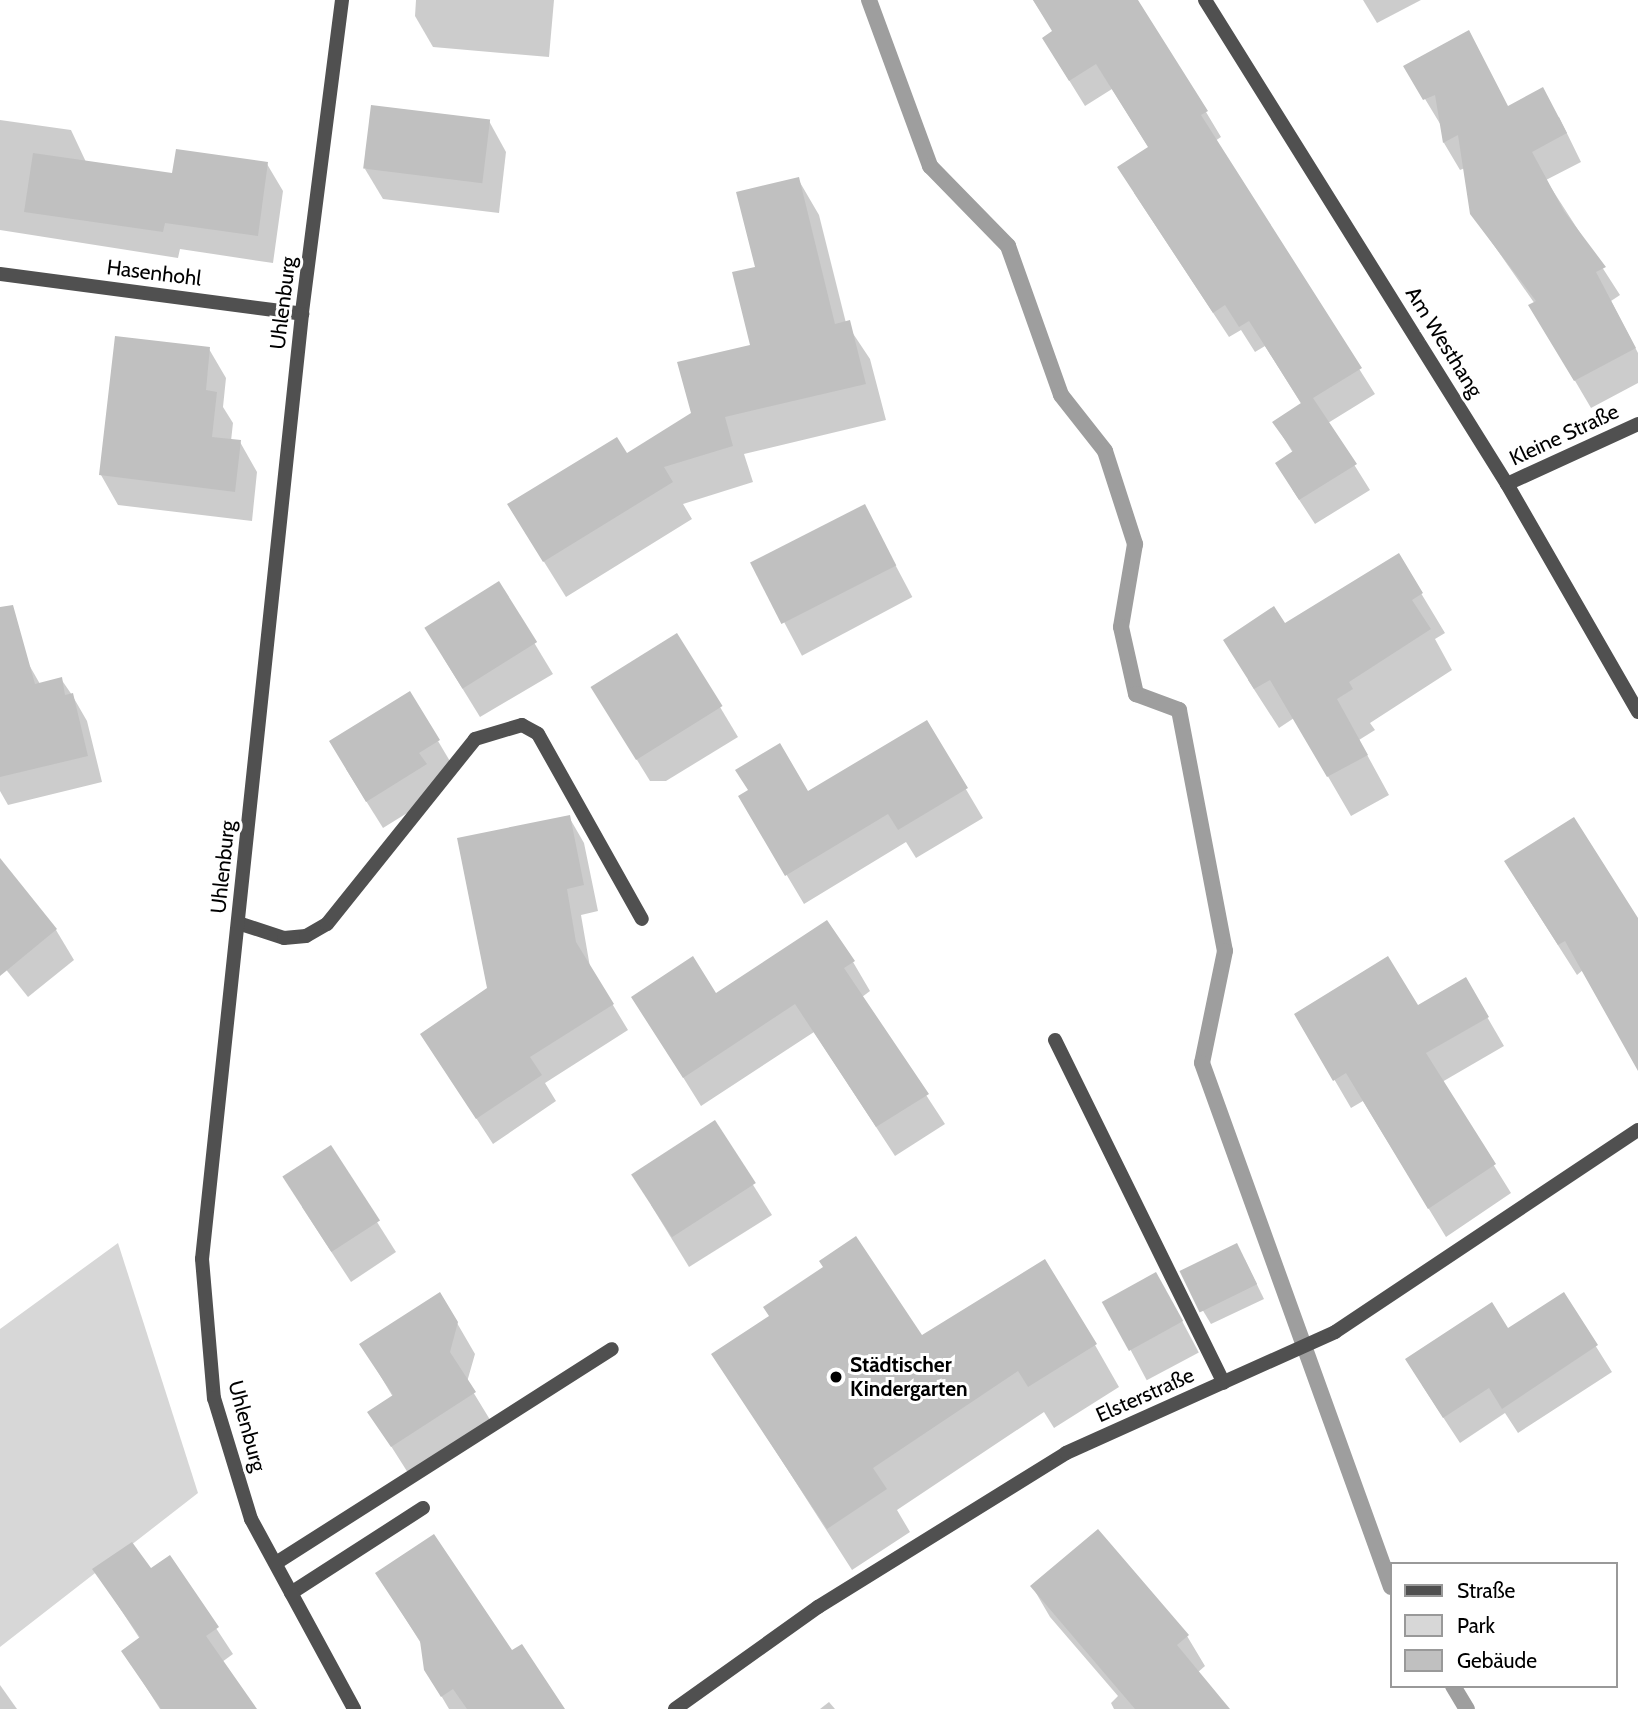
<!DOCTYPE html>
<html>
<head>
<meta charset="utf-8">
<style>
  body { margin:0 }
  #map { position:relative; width:1638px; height:1709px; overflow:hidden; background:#fff; font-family:Cabin,sans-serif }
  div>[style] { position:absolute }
  .green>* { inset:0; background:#d7d7d7 }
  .shadow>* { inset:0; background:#0003; transform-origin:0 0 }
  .stream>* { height:16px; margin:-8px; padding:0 8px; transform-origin:8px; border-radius:8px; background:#9e9e9e }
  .building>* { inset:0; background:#c0c0c0; transform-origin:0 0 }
  .service>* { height:14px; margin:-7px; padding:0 7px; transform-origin:7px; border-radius:7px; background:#505050 }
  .minor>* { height:14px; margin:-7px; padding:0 7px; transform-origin:7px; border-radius:7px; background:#505050 }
  .dots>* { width:19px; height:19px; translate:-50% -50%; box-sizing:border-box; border:4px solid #fff; border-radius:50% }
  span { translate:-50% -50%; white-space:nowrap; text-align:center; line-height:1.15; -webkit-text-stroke:6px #fff; paint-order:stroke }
  .street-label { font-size:21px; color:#000 }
  .poi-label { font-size:21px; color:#000; font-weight:700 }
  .left { translate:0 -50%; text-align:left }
  .legend { position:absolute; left:1390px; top:1562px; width:228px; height:126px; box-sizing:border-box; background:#fff; border:2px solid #999; margin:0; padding:9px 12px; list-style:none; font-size:21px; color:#000 }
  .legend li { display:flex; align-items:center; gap:14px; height:35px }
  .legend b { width:35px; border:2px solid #999 }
</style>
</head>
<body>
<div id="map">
  <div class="green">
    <i style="clip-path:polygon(118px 1243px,198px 1493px,0 1647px,0 1329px)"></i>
  </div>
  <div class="shadow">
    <i style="clip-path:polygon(416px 0,554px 0,549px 57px,433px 47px,415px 16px)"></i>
    <i style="clip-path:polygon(1033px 0,1113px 0,1206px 112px,1221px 137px,1215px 141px,1375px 394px,1328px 423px,1370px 490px,1315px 524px,1292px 489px,1293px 453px,1274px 422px,1302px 405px,1265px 346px,1255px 352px,1241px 330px,1229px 337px,1134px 193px,1149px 148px,1112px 89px,1085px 106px,1059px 64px,1054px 32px)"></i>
    <i style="clip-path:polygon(1363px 0,1421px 0,1377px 23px)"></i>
    <i style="clip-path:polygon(1405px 66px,1509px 108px,1559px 117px,1581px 162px,1546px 180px,1620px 295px,1611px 301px,1638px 353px,1638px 383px,1591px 408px,1531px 306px,1535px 304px,1472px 214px,1465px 168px,1460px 170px,1444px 143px,1442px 127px)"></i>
    <i style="clip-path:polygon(0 120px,71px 130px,86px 162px,173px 175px,267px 164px,283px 191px,273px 263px,180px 249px,178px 258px,0 230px)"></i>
    <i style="clip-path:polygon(489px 121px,506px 152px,499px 213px,383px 199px,365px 169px)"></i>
    <i style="clip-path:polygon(798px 179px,819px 215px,846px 323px,870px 359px,886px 420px,744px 454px,753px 482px,683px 504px,692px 519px,566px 597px,531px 541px,626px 455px,693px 414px,753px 346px)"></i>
    <i style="clip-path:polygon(209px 349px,226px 378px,223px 407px,233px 423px,231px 441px,240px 442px,257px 472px,252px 521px,118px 505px,101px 475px)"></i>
    <i style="left:864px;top:506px;width:103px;height:125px;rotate:62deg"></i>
    <i style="clip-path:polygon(1398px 555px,1445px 633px,1435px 639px,1452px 670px,1370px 723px,1375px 730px,1359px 740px,1389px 795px,1351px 816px,1294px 718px,1279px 728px,1248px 680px,1285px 626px)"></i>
    <i style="clip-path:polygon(498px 583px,553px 674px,480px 717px,443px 657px)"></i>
    <i style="clip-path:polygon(28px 663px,40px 684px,61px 679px,72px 695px,87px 721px,102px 782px,8px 805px,0 791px,0 669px)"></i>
    <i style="clip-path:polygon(720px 707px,738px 737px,666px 781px,650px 781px,611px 718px)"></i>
    <i style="clip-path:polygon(926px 722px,983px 818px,916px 858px,906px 842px,804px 904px,740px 797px,808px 794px)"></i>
    <i style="clip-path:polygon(438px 741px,454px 768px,441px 792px,383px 828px,346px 769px)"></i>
    <i style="clip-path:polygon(569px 817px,584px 843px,598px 911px,581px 915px,590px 967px,628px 1030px,545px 1083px,556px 1101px,493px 1144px,422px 1035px,489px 989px)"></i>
    <i style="clip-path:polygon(0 861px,56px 930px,74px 960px,28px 997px,0 962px)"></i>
    <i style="clip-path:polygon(1524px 892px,1638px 922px,1638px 1067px,1583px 970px,1577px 975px)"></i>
    <i style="clip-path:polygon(853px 962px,870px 991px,862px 997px,945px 1124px,895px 1156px,814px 1032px,701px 1106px,633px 997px,716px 996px)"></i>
    <i style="clip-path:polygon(1465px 979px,1504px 1046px,1442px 1082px,1511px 1193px,1446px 1237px,1363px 1101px,1351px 1108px,1296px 1014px,1417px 1007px)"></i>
    <i style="clip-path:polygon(714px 1123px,772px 1215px,689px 1267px,651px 1205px)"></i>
    <i style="clip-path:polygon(330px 1148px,396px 1252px,351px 1282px,302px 1207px)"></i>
    <i style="clip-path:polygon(1245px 1260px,1264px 1299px,1211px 1324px,1202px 1309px)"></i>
    <i style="clip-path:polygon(825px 1268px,922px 1337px,1095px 1345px,1119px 1387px,1054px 1428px,1044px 1412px,897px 1510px,910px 1532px,852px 1570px,714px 1355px,771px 1317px)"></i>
    <i style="clip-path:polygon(1563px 1294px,1612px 1372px,1518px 1433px,1505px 1413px,1460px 1443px,1422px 1385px)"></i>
    <i style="left:1173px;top:1304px;width:55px;height:59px;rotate:62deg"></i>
    <i style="clip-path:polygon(457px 1323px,475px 1354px,467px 1382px,492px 1423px,410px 1476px,370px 1413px,393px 1397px,362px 1345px)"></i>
    <i style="clip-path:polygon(170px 1558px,233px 1654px,222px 1662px,254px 1709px,160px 1709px,123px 1651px,140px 1639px,95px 1570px,150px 1571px)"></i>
    <i style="clip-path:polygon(377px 1573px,563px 1709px,449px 1709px,426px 1670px,422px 1645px)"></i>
    <i style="clip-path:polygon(1032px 1586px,1187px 1636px,1205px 1666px,1197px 1673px,1228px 1709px,1114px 1709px,1111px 1703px,1118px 1696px,1050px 1617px)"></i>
    <i style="clip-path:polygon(0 1685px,17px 1709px,0 1709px)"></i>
    <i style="clip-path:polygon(829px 1702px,835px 1709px,820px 1709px)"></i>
  </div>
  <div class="stream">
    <i style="left:869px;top:0;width:177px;rotate:69.8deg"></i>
    <i style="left:930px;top:166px;width:112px;rotate:45.7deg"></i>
    <i style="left:1008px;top:246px;width:158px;rotate:70.4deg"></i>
    <i style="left:1061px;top:395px;width:71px;rotate:51.8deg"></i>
    <i style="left:1105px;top:451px;width:98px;rotate:72.1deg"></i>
    <i style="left:1135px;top:544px;width:84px;rotate:99.6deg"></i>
    <i style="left:1121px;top:627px;width:69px;rotate:77.4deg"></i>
    <i style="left:1136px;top:694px;width:46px;rotate:20.4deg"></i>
    <i style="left:1179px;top:710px;width:245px;rotate:79.2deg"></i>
    <i style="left:1225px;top:951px;width:114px;rotate:101.6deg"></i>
    <i style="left:1202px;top:1063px;width:557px;rotate:70.17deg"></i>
    <i style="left:1453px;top:1686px;width:27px;rotate:59deg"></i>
  </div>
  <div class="building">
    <i style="clip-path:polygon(1033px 0,1138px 0,1208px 111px,1201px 115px,1362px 368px,1313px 398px,1357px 464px,1299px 500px,1275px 463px,1293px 451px,1272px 422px,1301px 403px,1249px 321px,1239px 327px,1225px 305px,1213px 313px,1117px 167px,1148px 147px,1096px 64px,1069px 81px,1042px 38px,1052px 31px)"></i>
    <i style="clip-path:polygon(1469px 30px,1508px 106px,1543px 87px,1567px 133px,1532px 152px,1564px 211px,1606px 267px,1596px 272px,1636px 348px,1574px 381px,1528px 305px,1536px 301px,1470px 214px,1458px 135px,1443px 143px,1435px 95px,1423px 100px,1403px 66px)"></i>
    <i style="left:371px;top:105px;width:120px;height:64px;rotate:7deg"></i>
    <i style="clip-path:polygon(176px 149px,268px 162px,258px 236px,165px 223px,163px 232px,24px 212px,33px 153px,172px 173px)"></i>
    <i style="clip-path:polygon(799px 177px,835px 324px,850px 320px,866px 384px,725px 417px,733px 446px,664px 467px,673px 482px,543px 562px,507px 504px,617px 437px,627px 453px,691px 413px,677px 362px,750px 345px,732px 272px,755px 267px,736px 192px)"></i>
    <i style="clip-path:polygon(115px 336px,210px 347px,206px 390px,217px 392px,212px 437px,241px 440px,235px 492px,99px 475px)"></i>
    <i style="left:865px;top:504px;width:69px;height:129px;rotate:63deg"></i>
    <i style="clip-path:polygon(1399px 553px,1423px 593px,1412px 600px,1431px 629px,1349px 682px,1353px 689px,1337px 699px,1368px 755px,1327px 777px,1270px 680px,1254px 689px,1223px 640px,1274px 606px,1285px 623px)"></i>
    <i style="left:499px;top:581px;width:72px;height:88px;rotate:58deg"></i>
    <i style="clip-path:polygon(13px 605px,35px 684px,62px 677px,65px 695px,73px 693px,88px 756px,0 777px,0 607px)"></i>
    <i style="left:677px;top:633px;width:86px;height:102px;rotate:58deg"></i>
    <i style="clip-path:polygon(410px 691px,440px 740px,419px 753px,427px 764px,366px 802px,329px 741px)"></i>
    <i style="clip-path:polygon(927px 720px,968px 788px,898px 830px,888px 814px,785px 876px,738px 796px,748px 790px,735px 770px,780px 743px,808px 791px)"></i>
    <i style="clip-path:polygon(570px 815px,584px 885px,567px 889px,576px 942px,614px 1004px,530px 1057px,542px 1075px,476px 1119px,420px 1034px,487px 988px,457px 838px)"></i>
    <i style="clip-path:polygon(1574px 817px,1638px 918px,1638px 1071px,1565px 941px,1558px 945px,1504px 861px)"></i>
    <i style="clip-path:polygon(0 858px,57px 929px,0 976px)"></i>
    <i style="clip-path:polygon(827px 920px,855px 961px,844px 968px,929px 1094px,876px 1127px,795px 1004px,683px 1078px,631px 997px,693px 956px,716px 993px)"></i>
    <i style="clip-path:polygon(1388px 956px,1418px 1005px,1466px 977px,1489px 1017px,1426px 1053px,1496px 1164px,1428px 1209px,1346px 1073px,1333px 1081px,1294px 1014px)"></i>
    <i style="left:715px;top:1120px;width:75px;height:100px;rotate:57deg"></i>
    <i style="left:331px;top:1145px;width:90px;height:58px;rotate:57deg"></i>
    <i style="clip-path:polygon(856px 1236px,922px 1335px,1045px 1259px,1097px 1344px,1028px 1387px,1018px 1371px,873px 1468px,887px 1489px,827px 1529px,711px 1354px,769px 1316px,763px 1307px,823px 1267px,819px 1261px)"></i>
    <i style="left:1237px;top:1243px;width:46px;height:64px;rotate:64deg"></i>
    <i style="left:1156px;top:1272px;width:56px;height:62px;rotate:61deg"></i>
    <i style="clip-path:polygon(440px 1292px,458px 1322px,450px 1352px,476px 1392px,391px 1447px,367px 1412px,393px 1395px,359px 1344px)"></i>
    <i style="clip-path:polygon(1564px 1292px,1598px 1345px,1502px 1409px,1489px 1388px,1443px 1418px,1405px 1359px,1492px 1302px,1508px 1328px)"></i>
    <i style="clip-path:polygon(1098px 1529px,1189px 1635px,1177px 1645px,1230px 1709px,1135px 1709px,1030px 1586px)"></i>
    <i style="clip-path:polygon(434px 1534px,512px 1650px,522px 1644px,565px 1709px,467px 1709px,453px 1689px,441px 1697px,424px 1670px,420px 1641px,375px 1573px)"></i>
    <i style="clip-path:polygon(132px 1542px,151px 1568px,170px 1555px,219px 1627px,206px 1636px,257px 1709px,161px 1709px,121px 1651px,140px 1637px,92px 1569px)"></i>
  </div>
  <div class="service">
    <i style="left:0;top:274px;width:305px;rotate:7.5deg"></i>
    <i style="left:238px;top:923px;width:48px;rotate:18.1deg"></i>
    <i style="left:284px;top:938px;width:22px;rotate:-5deg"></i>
    <i style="left:306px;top:936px;width:24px;rotate:-30deg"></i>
    <i style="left:327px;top:924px;width:237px;rotate:-51.3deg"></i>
    <i style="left:475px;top:739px;width:49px;rotate:-16.6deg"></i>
    <i style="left:522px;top:725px;width:18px;rotate:29deg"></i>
    <i style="left:538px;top:734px;width:212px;rotate:60.7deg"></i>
    <i style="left:1055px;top:1040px;width:382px;rotate:63.8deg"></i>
    <i style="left:276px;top:1563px;width:398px;rotate:-32.5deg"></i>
    <i style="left:291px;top:1593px;width:157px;rotate:-32.8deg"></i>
  </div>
  <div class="minor">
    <i style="left:342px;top:0;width:317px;rotate:97.3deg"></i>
    <i style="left:302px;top:314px;width:950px;rotate:96.04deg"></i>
    <i style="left:202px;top:1259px;width:140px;rotate:85.1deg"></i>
    <i style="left:214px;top:1398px;width:127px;rotate:73deg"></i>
    <i style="left:251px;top:1519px;width:216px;rotate:61.5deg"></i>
    <i style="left:1205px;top:0;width:570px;rotate:58.04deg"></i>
    <i style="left:1507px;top:484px;width:263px;rotate:60.1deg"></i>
    <i style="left:1507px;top:484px;width:144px;rotate:-24.6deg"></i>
    <i style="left:675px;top:1709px;width:176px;rotate:-35.5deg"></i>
    <i style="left:818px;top:1607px;width:292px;rotate:-31.8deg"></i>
    <i style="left:1066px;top:1453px;width:295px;rotate:-24.2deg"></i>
    <i style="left:1335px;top:1332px;width:364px;rotate:-33.7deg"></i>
  </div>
  <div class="dots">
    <i style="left:836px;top:1377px;background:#000"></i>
  </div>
  <div class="street-label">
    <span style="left:154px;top:273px;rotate:7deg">Hasenhohl</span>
    <span style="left:283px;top:303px;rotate:-83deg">Uhlenburg</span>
    <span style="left:1444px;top:342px;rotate:58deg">Am Westhang</span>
    <span style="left:1564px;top:435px;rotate:-25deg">Kleine Straße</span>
    <span style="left:223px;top:867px;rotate:-84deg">Uhlenburg</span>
    <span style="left:1145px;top:1395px;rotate:-24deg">Elsterstraße</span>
    <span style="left:247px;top:1426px;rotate:75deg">Uhlenburg</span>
  </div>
  <div class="poi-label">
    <span class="left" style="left:850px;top:1377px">Städtischer<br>Kindergarten</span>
  </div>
  <ul class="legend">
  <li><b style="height:9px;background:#505050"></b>Straße</li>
  <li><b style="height:19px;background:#d7d7d7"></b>Park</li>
  <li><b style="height:19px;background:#c0c0c0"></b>Gebäude</li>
  </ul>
</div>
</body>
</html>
